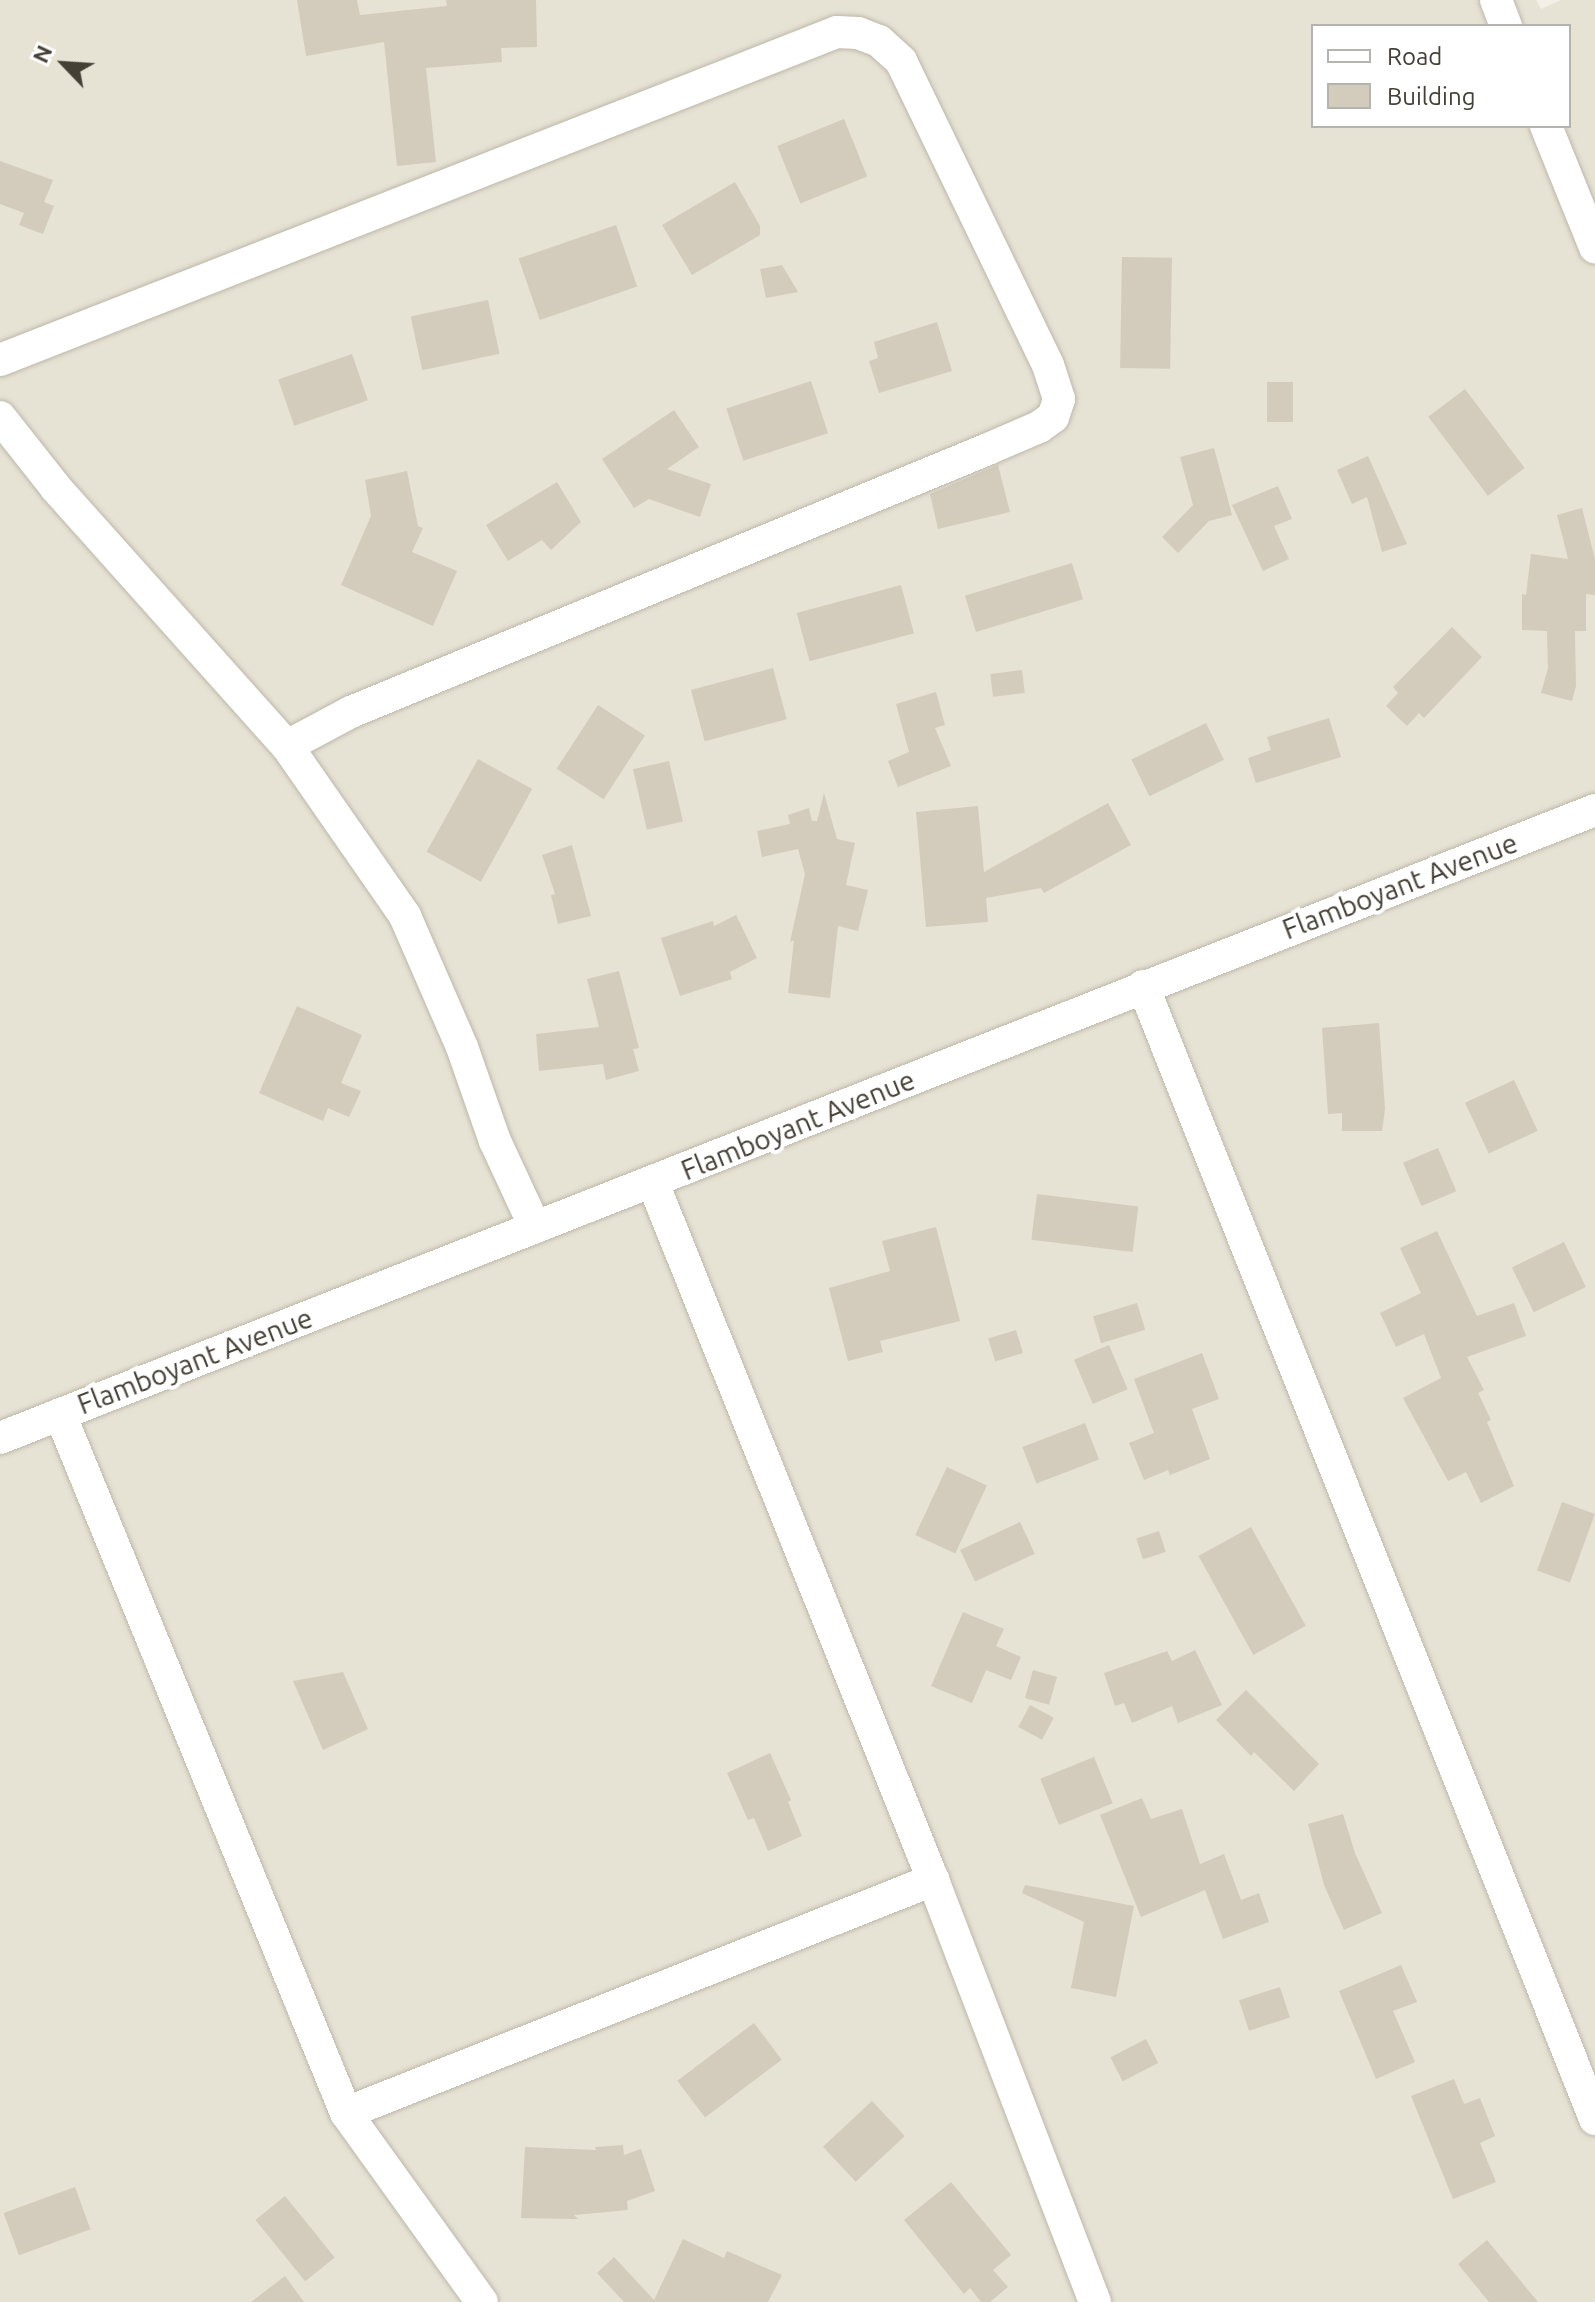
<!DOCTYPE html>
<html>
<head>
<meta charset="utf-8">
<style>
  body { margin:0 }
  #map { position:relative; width:1595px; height:2302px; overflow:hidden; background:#f2efe6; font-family:Ubuntu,sans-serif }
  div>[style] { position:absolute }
  .residential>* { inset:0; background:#e6e2d4 }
  .building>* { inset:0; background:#d3ccbc; transform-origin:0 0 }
  .roads { filter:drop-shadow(0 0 2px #bdb8a9) drop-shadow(0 0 2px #bdb8a9) }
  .minor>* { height:32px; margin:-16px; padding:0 16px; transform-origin:16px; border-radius:16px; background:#fff }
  span { translate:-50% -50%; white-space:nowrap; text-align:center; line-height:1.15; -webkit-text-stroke:8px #fff; paint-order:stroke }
  .street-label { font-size:28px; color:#454036 }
  .legend { position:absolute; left:1311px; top:24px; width:260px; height:104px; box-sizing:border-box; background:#fff; border:2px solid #b5b3af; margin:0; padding:10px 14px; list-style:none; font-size:24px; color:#454036 }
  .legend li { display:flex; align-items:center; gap:16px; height:40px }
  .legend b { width:40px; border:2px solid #b5b3af }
  .north { position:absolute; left:24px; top:24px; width:80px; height:80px; -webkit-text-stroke:6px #fff; paint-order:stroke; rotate:295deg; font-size:22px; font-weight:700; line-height:32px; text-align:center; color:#454036 }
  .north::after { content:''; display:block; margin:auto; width:28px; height:36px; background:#454036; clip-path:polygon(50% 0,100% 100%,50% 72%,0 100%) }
</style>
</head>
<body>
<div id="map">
  <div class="residential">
    <i style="clip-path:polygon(evenodd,0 0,1536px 0,1541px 9px,1561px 0,1595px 0,1595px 2302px,0 2302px,0 0,1313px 26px,1569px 26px,1569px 126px,1313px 126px,1313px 26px)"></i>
  </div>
  <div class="building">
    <i style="clip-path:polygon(297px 0,357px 0,360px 15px,447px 6px,446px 0,536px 0,537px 47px,501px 48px,502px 62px,426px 68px,436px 162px,397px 166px,384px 42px,306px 56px)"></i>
    <i style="left:844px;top:119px;width:62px;height:72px;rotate:68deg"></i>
    <i style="clip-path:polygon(0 161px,53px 180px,44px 202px,54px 206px,43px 234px,19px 225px,24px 213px,0 204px)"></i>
    <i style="clip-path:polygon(735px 182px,760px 226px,760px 235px,692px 275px,662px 225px)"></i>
    <i style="left:616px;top:225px;width:65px;height:103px;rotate:71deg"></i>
    <i style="left:1122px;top:257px;width:50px;height:111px;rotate:1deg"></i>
    <i style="clip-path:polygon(782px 265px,798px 292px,766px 298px,760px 269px)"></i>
    <i style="left:488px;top:300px;width:55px;height:79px;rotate:78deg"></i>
    <i style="clip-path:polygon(937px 322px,952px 371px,879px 393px,869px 361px,878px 358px,874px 342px)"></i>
    <i style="left:352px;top:354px;width:49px;height:78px;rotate:71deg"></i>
    <i style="left:811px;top:381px;width:55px;height:89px;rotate:72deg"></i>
    <i style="left:1267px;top:382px;width:26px;height:40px"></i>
    <i style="left:1465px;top:389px;width:99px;height:46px;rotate:53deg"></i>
    <i style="clip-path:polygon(674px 410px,699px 447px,667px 469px,711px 484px,700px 517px,649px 499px,634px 508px,602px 459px)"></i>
    <i style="clip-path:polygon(1214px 448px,1232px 515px,1209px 521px,1178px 553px,1162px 537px,1193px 505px,1180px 457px)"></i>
    <i style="clip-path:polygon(1368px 456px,1407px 544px,1382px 552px,1367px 497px,1352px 504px,1337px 470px)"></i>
    <i style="clip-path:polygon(998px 465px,1010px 512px,938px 529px,930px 494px)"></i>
    <i style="clip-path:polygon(407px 471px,418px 526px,423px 528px,412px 552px,457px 571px,433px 626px,341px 585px,371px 516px,365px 480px)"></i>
    <i style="clip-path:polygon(557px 482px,581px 522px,551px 550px,542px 540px,508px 561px,486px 525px)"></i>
    <i style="clip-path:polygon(1278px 486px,1292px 519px,1274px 526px,1289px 559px,1263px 571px,1232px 505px)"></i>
    <i style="clip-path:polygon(1582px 508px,1595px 559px,1595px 595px,1586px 594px,1586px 631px,1575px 631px,1576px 686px,1572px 701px,1541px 693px,1548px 668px,1547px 631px,1522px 630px,1522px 594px,1526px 595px,1531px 554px,1568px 559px,1557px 515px)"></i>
    <i style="left:1072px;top:563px;width:38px;height:112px;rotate:73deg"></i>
    <i style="left:901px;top:585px;width:50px;height:108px;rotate:75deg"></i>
    <i style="clip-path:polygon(1452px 627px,1482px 657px,1424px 718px,1419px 713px,1407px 726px,1386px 706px,1398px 693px,1393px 687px)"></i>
    <i style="left:773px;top:668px;width:53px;height:85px;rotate:75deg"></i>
    <i style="left:1022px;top:670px;width:23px;height:32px;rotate:83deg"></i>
    <i style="clip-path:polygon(936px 692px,945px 725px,935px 728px,951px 766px,898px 787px,888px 761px,909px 752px,896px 704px)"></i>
    <i style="left:598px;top:705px;width:56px;height:76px;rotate:33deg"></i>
    <i style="clip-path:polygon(1329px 718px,1341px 757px,1256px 783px,1248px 758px,1271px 750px,1267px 737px)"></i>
    <i style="left:1206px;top:723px;width:41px;height:83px;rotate:64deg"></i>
    <i style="left:478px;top:759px;width:62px;height:106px;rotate:29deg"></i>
    <i style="left:669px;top:761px;width:62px;height:37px;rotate:77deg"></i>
    <i style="clip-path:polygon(824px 793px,837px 839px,855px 843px,846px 885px,868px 890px,858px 931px,838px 926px,830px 998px,788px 993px,794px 940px,790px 942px,805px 874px,798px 849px,762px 857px,757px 831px,790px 824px,788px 815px,809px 808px,812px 821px,817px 821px)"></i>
    <i style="clip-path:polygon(1108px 803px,1131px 845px,1044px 893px,1041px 888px,986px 898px,988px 922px,926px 927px,916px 812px,978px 806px,984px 872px)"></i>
    <i style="clip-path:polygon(572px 845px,591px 916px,558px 924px,551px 895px,555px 894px,542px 855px)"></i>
    <i style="clip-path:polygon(736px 915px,757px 958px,730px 972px,732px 979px,680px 996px,661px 938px,713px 921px,714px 926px)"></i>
    <i style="clip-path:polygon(619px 971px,639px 1048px,633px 1049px,639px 1071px,606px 1080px,603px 1064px,539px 1071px,536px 1034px,599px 1027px,587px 979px)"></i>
    <i style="clip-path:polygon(297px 1006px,362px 1035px,341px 1083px,361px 1091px,349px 1117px,328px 1108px,323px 1121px,259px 1093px)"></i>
    <i style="clip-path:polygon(1379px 1023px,1385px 1109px,1382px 1131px,1342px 1131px,1342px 1113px,1328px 1114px,1322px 1028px)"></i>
    <i style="left:1514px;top:1080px;width:56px;height:54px;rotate:65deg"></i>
    <i style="left:1438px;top:1148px;width:47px;height:38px;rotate:67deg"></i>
    <i style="left:1037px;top:1194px;width:102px;height:46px;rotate:7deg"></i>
    <i style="clip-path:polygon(936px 1227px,960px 1321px,880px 1341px,883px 1352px,848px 1361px,829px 1288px,890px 1271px,882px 1241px)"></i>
    <i style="clip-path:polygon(1437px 1231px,1477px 1316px,1514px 1303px,1526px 1336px,1467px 1357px,1484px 1390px,1478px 1393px,1491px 1420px,1487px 1422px,1514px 1486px,1481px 1503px,1466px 1472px,1448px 1481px,1403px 1398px,1441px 1378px,1424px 1334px,1396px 1347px,1380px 1313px,1421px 1293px,1400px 1248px)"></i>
    <i style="left:1564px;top:1242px;width:50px;height:58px;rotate:64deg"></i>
    <i style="left:1137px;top:1303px;width:28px;height:46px;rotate:73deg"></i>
    <i style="left:1016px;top:1330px;width:24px;height:29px;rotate:73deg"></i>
    <i style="left:1109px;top:1345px;width:48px;height:38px;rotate:67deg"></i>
    <i style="clip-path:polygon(1202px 1353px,1219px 1399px,1192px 1409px,1210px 1459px,1170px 1475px,1168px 1470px,1144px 1480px,1129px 1443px,1154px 1433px,1134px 1379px)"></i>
    <i style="left:1085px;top:1423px;width:39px;height:67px;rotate:69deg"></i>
    <i style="left:947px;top:1467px;width:44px;height:75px;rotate:25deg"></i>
    <i style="left:1562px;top:1502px;width:35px;height:73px;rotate:20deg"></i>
    <i style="left:1020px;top:1522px;width:35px;height:66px;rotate:65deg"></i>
    <i style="left:1251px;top:1527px;width:113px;height:60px;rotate:61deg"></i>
    <i style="left:1159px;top:1531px;width:22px;height:24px;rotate:72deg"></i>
    <i style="clip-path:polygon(963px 1612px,1004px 1629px,996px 1646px,1021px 1657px,1011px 1680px,986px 1670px,972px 1703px,931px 1686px)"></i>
    <i style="clip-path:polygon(1195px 1650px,1222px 1705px,1178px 1723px,1172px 1706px,1132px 1723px,1124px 1703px,1115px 1706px,1104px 1673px,1167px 1651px,1172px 1661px)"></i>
    <i style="left:1033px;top:1670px;width:25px;height:29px;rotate:16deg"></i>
    <i style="clip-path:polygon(343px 1672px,368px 1729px,323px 1750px,293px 1681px)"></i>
    <i style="clip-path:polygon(1246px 1690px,1319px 1764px,1294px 1791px,1254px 1752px,1251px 1756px,1216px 1720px)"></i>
    <i style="left:1030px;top:1705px;width:27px;height:25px;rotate:28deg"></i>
    <i style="clip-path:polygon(770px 1753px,791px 1800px,788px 1802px,802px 1836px,768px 1851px,754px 1818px,748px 1820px,727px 1773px)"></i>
    <i style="left:1094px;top:1757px;width:50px;height:58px;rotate:68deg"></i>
    <i style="clip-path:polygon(1142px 1798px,1151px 1819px,1182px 1809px,1200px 1864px,1224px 1854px,1241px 1900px,1259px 1893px,1269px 1922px,1223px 1939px,1205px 1890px,1141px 1917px,1100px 1815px)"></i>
    <i style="clip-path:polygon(1343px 1814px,1355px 1853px,1382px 1913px,1344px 1930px,1324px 1885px,1308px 1824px)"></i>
    <i style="clip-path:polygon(1025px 1885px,1134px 1906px,1116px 1997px,1071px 1988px,1084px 1922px,1022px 1893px)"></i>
    <i style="clip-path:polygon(1401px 1965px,1417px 2002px,1393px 2011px,1415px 2062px,1376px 2079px,1339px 1991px)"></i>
    <i style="left:1280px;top:1987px;width:32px;height:43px;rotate:72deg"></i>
    <i style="left:754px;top:2023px;width:46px;height:96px;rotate:53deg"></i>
    <i style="left:1146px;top:2039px;width:27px;height:40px;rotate:63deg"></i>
    <i style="clip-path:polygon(1454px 2079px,1464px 2104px,1480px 2098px,1495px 2136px,1480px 2143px,1496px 2182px,1453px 2199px,1411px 2096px)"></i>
    <i style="left:872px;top:2101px;width:48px;height:67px;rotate:47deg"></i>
    <i style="clip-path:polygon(623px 2145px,624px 2155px,641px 2149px,655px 2191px,627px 2201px,628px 2210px,574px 2215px,578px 2219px,521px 2218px,525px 2147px,596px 2150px,595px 2147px)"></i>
    <i style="clip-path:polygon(951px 2182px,1011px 2255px,993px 2270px,1008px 2287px,990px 2302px,981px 2302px,970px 2288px,964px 2294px,904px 2220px)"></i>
    <i style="left:75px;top:2187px;width:45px;height:76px;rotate:70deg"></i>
    <i style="left:285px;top:2196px;width:79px;height:38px;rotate:51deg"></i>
    <i style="clip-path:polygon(683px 2239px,724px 2258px,727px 2251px,782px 2275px,768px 2302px,624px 2302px,597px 2273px,614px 2257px,654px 2300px)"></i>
    <i style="clip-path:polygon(1487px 2240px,1538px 2302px,1489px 2302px,1458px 2264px)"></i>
    <i style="clip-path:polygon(285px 2276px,304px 2302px,251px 2302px)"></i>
  </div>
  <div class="roads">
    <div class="minor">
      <i style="left:1496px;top:0;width:28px;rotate:69deg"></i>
      <i style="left:1546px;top:126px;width:131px;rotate:68deg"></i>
      <i style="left:0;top:360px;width:899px;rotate:-21.4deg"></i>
      <i style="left:837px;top:32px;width:21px;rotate:3deg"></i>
      <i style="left:858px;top:33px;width:22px;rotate:21deg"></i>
      <i style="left:879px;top:41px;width:30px;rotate:42deg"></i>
      <i style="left:901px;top:61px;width:338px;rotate:64.2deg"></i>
      <i style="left:1048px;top:365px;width:36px;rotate:72deg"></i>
      <i style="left:1059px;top:399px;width:19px;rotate:108deg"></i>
      <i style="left:1053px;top:417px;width:17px;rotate:144deg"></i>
      <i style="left:1039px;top:427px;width:56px;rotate:156.7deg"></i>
      <i style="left:988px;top:449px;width:689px;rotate:157.57deg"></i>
      <i style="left:351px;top:712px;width:72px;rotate:152deg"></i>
      <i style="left:0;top:417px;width:90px;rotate:51.7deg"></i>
      <i style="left:56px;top:488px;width:346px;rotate:48.2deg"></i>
      <i style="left:287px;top:746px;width:207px;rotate:55.2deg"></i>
      <i style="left:405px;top:916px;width:143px;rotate:66.5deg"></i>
      <i style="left:462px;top:1047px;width:100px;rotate:70.7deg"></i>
      <i style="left:495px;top:1141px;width:95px;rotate:65.1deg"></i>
      <i style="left:1143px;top:986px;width:1220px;rotate:68.25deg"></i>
      <i style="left:653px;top:1183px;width:751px;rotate:68.11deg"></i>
      <i style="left:933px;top:1880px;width:452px;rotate:69deg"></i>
      <i style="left:60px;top:1414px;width:755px;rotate:67.75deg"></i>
      <i style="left:346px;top:2113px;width:233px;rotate:54.3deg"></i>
      <i style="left:0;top:1438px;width:1714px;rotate:-21.49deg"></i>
      <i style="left:346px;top:2113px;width:632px;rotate:-21.65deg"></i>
    </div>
  </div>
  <div class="street-label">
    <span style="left:1400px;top:886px;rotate:-21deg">Flamboyant Avenue</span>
    <span style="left:798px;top:1125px;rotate:-22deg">Flamboyant Avenue</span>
    <span style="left:195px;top:1361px;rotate:-21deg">Flamboyant Avenue</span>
  </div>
  <ul class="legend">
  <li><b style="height:10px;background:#fff"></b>Road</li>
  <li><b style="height:22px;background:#d3ccbc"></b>Building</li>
  </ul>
  <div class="north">N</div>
</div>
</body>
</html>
